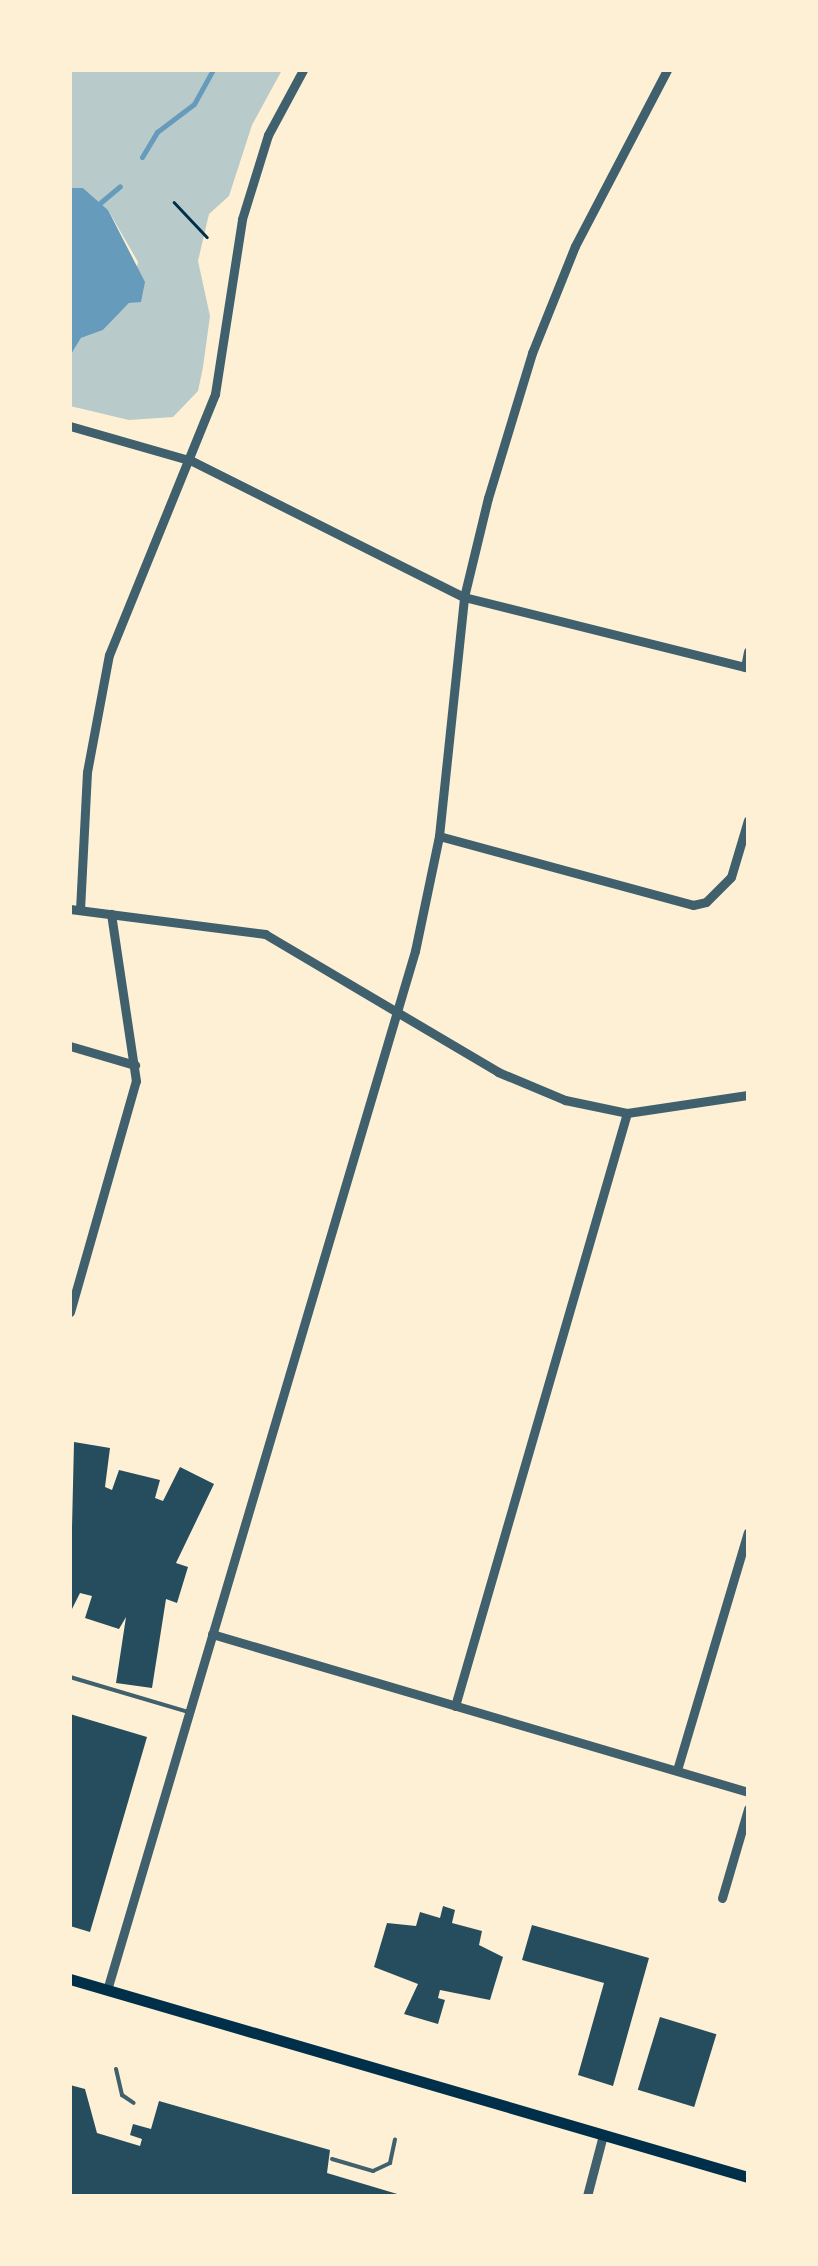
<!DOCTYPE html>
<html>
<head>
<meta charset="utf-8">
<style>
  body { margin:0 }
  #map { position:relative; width:818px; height:2266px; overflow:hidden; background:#fdf0d5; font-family:Spectral,serif }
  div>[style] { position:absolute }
  .green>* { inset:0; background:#b9caca }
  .water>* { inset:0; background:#669bbc }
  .stream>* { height:5px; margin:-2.5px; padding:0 2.5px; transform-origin:2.5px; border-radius:2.5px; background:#669bbc }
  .building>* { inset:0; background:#264d5e; transform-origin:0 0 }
  .path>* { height:2.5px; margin:-1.25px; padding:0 1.25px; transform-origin:1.25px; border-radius:1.25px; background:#003049 }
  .service>* { height:4px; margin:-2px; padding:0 2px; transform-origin:2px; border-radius:2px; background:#3f606c }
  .minor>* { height:9px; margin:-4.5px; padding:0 4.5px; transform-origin:4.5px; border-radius:4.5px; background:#3f606c }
  .secondary>* { height:11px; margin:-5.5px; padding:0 5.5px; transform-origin:5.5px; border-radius:5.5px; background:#003049 }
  span { translate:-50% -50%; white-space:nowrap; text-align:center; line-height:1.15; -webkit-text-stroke:8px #fdf0d5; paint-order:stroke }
  .frame { position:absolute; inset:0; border:72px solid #fdf0d5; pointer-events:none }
</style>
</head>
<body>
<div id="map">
  <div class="green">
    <i style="clip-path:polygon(70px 70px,282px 70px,252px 125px,229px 196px,209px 214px,198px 261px,210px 316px,203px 367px,198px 391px,173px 417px,129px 420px,70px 406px,70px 356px,81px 338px,103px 330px,129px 303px,138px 262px,108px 210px,83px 188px,70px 188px)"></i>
  </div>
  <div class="water">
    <i style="clip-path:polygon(70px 188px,83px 188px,108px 210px,145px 282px,141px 302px,129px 303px,103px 330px,81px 338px,70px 356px)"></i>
  </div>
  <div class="stream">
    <i style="left:142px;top:157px;width:29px;rotate:-59deg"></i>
    <i style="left:157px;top:132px;width:46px;rotate:-37.1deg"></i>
    <i style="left:194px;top:104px;width:39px;rotate:-61deg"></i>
    <i style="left:100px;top:203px;width:26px;rotate:-40deg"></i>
  </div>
  <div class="building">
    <i style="clip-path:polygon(74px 1442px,110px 1448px,105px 1487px,112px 1490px,119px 1470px,160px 1480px,155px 1498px,163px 1501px,180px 1467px,214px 1484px,176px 1563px,188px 1567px,177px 1603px,166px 1599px,152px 1688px,116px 1683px,126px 1617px,119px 1629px,85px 1618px,92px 1596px,80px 1593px,70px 1613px)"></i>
    <i style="clip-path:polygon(70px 1714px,147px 1737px,90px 1932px,70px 1926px)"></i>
    <i style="clip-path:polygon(443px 1906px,455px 1910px,452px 1923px,482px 1931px,479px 1945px,503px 1957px,490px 2000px,440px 1990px,438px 1998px,445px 2000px,438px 2024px,404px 2014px,418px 1984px,374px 1967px,387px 1923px,416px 1926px,420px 1912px,440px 1918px)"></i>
    <i style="clip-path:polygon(532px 1925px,649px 1958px,613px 2086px,578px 2075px,604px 1983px,522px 1960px)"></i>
    <i style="left:660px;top:2017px;width:59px;height:76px;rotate:17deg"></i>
    <i style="clip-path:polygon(70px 2085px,85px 2089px,97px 2133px,140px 2146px,142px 2139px,130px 2135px,133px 2124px,151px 2129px,159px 2101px,330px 2150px,327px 2173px,404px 2196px,70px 2196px)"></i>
  </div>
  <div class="path">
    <i style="left:174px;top:202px;width:48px;rotate:46.7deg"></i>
  </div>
  <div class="service">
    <i style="left:70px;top:1677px;width:123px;rotate:16.5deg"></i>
    <i style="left:116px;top:2069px;width:27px;rotate:77deg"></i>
    <i style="left:122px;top:2095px;width:14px;rotate:34deg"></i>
    <i style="left:332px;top:2159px;width:43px;rotate:16.3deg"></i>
    <i style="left:373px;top:2171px;width:19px;rotate:-25deg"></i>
    <i style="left:390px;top:2163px;width:24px;rotate:-78deg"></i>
  </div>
  <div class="minor">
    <i style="left:70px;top:426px;width:127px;rotate:16deg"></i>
    <i style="left:192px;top:461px;width:304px;rotate:26.6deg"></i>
    <i style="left:464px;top:597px;width:293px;rotate:14deg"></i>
    <i style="left:745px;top:667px;width:16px;rotate:-79deg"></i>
    <i style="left:439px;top:836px;width:263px;rotate:15.2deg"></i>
    <i style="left:693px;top:905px;width:13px;rotate:-13deg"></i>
    <i style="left:706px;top:902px;width:35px;rotate:-45deg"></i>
    <i style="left:731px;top:877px;width:59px;rotate:-73.4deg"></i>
    <i style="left:70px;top:909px;width:197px;rotate:7.3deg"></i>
    <i style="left:265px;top:934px;width:271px;rotate:30.6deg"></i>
    <i style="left:498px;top:1072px;width:73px;rotate:22.7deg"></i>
    <i style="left:565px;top:1100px;width:63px;rotate:11.8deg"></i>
    <i style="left:627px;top:1113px;width:122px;rotate:-8.5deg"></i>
    <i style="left:80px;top:910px;width:138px;rotate:-87.1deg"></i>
    <i style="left:87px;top:772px;width:119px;rotate:-79.4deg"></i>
    <i style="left:109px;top:655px;width:282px;rotate:-67.9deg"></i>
    <i style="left:215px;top:394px;width:177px;rotate:-81.2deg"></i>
    <i style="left:242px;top:219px;width:88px;rotate:-72.8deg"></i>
    <i style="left:268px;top:135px;width:74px;rotate:-61.7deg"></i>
    <i style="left:70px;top:1046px;width:68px;rotate:16.3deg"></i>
    <i style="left:70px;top:1312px;width:240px;rotate:-74.1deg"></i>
    <i style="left:136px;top:1081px;width:169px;rotate:-98.5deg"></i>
    <i style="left:212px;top:1634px;width:559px;rotate:16.42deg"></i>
    <i style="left:455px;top:1706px;width:617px;rotate:-73.83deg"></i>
    <i style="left:677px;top:1770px;width:248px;rotate:-73.4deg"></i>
    <i style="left:722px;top:1898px;width:93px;rotate:-73.7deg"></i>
    <i style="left:107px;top:1990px;width:1084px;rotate:-73.49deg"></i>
    <i style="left:415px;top:951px;width:117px;rotate:-78.2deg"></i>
    <i style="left:439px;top:836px;width:240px;rotate:-84deg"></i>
    <i style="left:464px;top:597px;width:102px;rotate:-76.4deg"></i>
    <i style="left:488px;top:498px;width:152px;rotate:-73.1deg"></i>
    <i style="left:532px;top:353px;width:115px;rotate:-68.1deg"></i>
    <i style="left:575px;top:246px;width:199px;rotate:-62.4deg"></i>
    <i style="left:587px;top:2196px;width:63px;rotate:-75.3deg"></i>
  </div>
  <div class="secondary">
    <i style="left:70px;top:1979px;width:706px;rotate:16.28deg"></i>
  </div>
  <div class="frame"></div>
</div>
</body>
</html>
